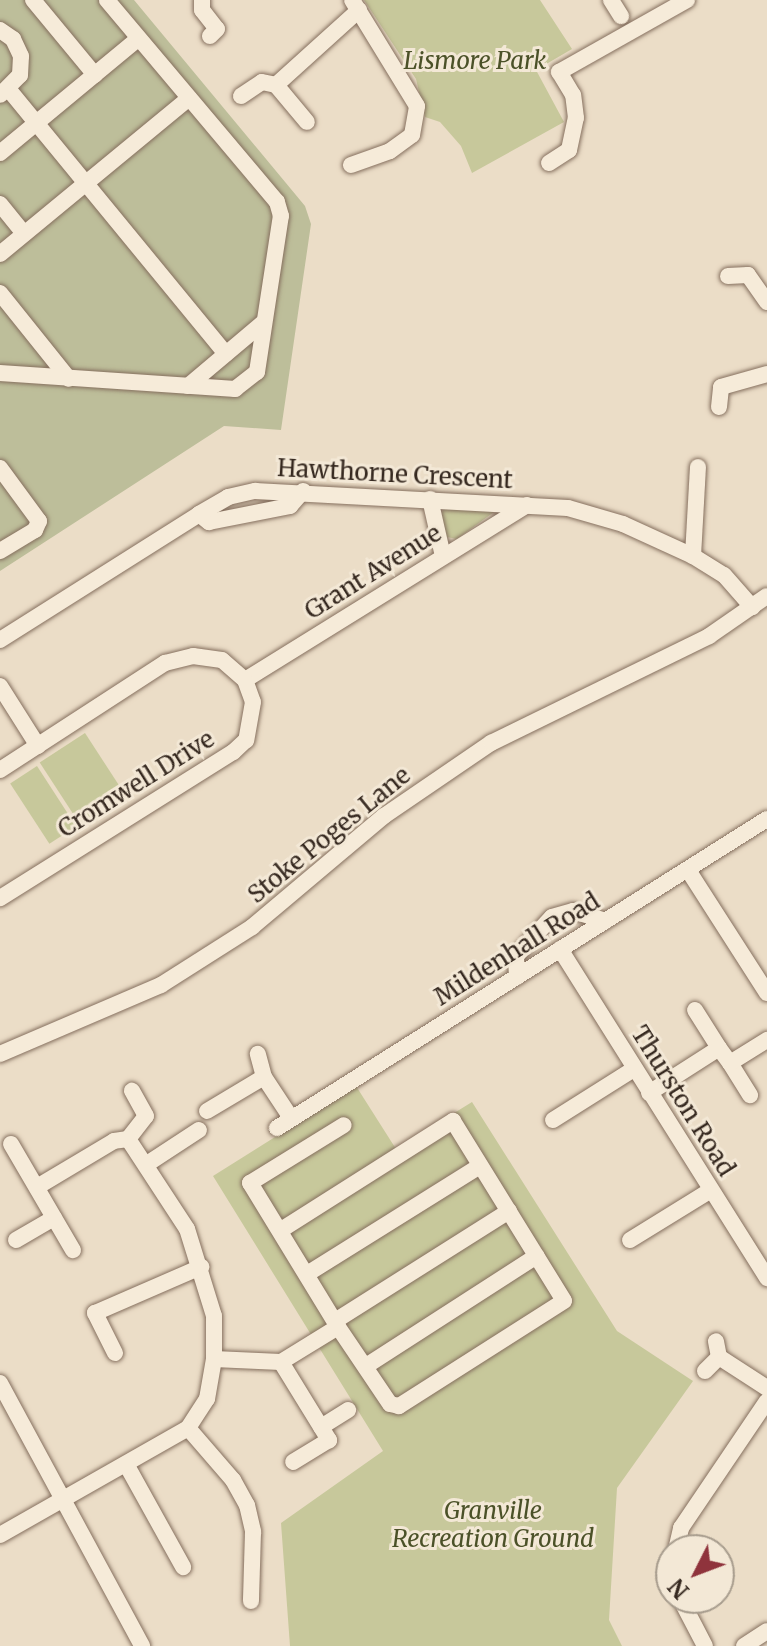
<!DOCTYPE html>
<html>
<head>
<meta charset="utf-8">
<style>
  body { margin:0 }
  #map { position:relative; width:767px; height:1646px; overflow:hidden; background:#ebddc7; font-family:Merriweather,serif }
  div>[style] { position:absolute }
  .green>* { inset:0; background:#c7c89b; transform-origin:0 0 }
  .cemetery>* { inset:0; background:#bdbe9a }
  .roads { filter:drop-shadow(0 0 2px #856f5e) drop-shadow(0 0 2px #856f5e) }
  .minor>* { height:16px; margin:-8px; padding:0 8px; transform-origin:8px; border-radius:8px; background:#f6ebd9 }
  span { translate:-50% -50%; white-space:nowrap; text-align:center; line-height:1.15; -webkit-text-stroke:6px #f3e8d6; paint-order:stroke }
  .park-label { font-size:24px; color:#4b5128; font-style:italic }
  .street-label { font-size:24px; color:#362920 }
  .north { position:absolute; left:655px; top:1534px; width:80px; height:80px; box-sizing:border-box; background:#f3e8d6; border:2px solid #a79c8d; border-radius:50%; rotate:228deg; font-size:22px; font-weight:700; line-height:32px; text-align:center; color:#362920 }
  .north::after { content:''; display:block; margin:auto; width:28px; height:36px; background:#8f333c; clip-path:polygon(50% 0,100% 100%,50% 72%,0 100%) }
</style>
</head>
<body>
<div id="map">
  <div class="green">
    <i style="clip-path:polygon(364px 0,540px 0,572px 49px,536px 70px,564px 122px,472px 173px,461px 146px,440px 122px,425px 117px,416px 79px)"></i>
    <i style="clip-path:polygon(445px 507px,498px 509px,457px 539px,447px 537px,439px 518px)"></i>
    <i style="left:85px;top:733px;width:74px;height:54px;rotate:57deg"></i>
    <i style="left:37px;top:766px;width:72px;height:32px;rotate:57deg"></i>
    <i style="clip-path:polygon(356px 1086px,396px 1149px,472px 1102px,617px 1331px,693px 1381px,617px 1488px,609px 1620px,622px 1646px,290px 1646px,281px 1523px,383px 1451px,213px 1176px)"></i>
  </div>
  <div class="cemetery">
    <i style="clip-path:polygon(0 0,134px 0,305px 206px,311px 224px,281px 430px,224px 426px,0 571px)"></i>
  </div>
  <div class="roads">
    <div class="minor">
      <i style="left:33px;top:0;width:97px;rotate:50.4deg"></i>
      <i style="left:202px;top:0;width:10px;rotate:90deg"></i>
      <i style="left:202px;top:10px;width:24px;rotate:52deg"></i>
      <i style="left:217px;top:29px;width:10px;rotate:135deg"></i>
      <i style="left:611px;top:0;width:19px;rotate:58deg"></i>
      <i style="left:0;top:30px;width:16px;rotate:35deg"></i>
      <i style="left:13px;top:39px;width:19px;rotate:65deg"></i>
      <i style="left:21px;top:56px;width:19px;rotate:93deg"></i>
      <i style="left:20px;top:75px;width:28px;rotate:135deg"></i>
      <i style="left:276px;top:85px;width:112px;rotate:-42.1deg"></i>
      <i style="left:10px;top:91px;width:340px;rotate:50.6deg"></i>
      <i style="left:241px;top:96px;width:25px;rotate:-34deg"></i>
      <i style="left:262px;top:82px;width:14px;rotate:12deg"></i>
      <i style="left:276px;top:85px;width:48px;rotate:50deg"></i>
      <i style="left:0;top:153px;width:179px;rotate:-39.6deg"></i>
      <i style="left:549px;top:163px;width:24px;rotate:-33deg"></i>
      <i style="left:569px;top:150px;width:33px;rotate:-78deg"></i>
      <i style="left:576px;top:118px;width:23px;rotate:-97deg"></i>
      <i style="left:573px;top:95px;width:27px;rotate:-121deg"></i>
      <i style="left:559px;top:72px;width:147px;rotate:-29.4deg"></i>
      <i style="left:351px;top:165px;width:41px;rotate:-19.7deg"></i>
      <i style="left:390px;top:151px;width:27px;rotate:-36deg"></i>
      <i style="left:412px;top:135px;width:29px;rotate:-80deg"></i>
      <i style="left:417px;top:106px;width:124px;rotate:-121.5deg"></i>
      <i style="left:0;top:204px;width:38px;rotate:51deg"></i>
      <i style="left:0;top:254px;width:245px;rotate:-39.5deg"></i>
      <i style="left:728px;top:276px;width:20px;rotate:-3deg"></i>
      <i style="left:748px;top:275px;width:33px;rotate:55deg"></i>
      <i style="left:0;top:293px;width:110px;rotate:51.3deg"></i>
      <i style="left:0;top:373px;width:236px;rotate:3.9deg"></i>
      <i style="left:235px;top:389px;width:28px;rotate:-38deg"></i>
      <i style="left:257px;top:372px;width:158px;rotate:-81.3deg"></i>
      <i style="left:281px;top:216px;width:15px;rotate:-106deg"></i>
      <i style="left:277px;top:202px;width:264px;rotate:-130.1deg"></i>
      <i style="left:188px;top:386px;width:99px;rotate:-40.1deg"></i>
      <i style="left:719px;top:407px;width:20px;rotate:-84deg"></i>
      <i style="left:721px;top:387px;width:48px;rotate:-15.8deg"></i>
      <i style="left:0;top:468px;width:66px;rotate:53.7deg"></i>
      <i style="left:39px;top:521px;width:10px;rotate:114deg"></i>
      <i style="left:35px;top:530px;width:41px;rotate:149deg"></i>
      <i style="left:430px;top:499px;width:58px;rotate:77.2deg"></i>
      <i style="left:199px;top:514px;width:13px;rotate:39deg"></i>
      <i style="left:209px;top:522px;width:83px;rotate:-11.2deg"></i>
      <i style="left:290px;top:506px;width:20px;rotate:-49deg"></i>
      <i style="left:693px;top:556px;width:89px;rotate:-86.8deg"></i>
      <i style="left:0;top:640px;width:236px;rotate:-32.3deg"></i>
      <i style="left:199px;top:514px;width:34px;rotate:-30deg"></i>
      <i style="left:228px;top:497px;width:28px;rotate:-13deg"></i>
      <i style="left:255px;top:491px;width:313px;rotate:3.1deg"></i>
      <i style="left:568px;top:508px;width:57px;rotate:16.2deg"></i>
      <i style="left:623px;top:524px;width:77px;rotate:24.6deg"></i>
      <i style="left:693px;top:556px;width:36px;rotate:32deg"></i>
      <i style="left:724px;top:575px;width:43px;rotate:48.8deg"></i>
      <i style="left:245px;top:680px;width:332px;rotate:-31.8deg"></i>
      <i style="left:0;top:686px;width:71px;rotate:57.7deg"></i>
      <i style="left:0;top:770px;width:197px;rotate:-33deg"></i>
      <i style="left:165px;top:663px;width:29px;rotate:-14deg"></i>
      <i style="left:193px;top:656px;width:29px;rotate:8deg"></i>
      <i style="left:222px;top:660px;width:30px;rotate:41deg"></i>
      <i style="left:245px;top:680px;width:23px;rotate:70deg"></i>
      <i style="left:253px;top:702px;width:39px;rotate:100deg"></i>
      <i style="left:246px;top:740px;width:18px;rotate:137deg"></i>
      <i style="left:233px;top:752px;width:275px;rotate:147.9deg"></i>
      <i style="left:688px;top:870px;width:146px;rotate:57.3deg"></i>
      <i style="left:560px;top:949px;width:389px;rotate:57.8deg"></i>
      <i style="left:517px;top:977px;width:21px;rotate:-93deg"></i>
      <i style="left:516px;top:956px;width:53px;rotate:-47.3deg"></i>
      <i style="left:552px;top:917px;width:22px;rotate:-16deg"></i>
      <i style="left:573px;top:911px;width:34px;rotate:17deg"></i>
      <i style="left:695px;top:1010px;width:45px;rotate:57.7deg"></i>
      <i style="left:0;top:1054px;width:175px;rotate:-23.2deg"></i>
      <i style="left:161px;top:985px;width:108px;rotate:-32.5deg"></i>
      <i style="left:252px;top:927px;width:172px;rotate:-40.1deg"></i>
      <i style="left:384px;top:816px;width:130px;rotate:-34.3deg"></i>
      <i style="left:491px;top:743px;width:243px;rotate:-26.1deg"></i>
      <i style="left:709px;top:636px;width:70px;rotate:-34.6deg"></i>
      <i style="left:730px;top:1063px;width:38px;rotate:58deg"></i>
      <i style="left:264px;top:1077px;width:49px;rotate:56.6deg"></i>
      <i style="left:649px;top:1093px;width:83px;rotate:-32.7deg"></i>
      <i style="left:719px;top:1048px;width:19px;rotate:54deg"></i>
      <i style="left:730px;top:1063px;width:44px;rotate:-31.9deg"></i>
      <i style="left:207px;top:1111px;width:66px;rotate:-30.8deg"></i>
      <i style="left:264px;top:1077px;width:24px;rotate:-105deg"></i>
      <i style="left:553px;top:1120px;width:96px;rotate:-32.2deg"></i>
      <i style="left:277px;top:1128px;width:579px;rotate:-32.24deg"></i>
      <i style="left:128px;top:1139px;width:29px;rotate:-52deg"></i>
      <i style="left:146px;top:1116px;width:29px;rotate:-119deg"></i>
      <i style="left:11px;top:1144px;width:123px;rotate:59.7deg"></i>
      <i style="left:147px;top:1164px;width:62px;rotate:-33.2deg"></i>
      <i style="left:281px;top:1230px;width:204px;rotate:-32.4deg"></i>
      <i style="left:453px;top:1121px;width:211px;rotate:58.3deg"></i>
      <i style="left:564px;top:1301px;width:196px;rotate:147.5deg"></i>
      <i style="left:399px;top:1406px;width:9px;rotate:-167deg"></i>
      <i style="left:390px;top:1404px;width:93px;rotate:-124deg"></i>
      <i style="left:16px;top:1240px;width:44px;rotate:-30.1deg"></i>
      <i style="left:630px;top:1240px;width:95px;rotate:-31.7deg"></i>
      <i style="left:307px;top:1274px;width:204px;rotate:-32deg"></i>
      <i style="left:335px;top:1321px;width:206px;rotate:-32.3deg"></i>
      <i style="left:115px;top:1353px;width:45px;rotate:-116.6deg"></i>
      <i style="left:95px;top:1313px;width:116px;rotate:-23.5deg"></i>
      <i style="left:719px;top:1357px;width:57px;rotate:32.9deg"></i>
      <i style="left:214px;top:1359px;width:67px;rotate:2.6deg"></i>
      <i style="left:281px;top:1362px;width:67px;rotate:-31.6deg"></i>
      <i style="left:338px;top:1327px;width:169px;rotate:-121.4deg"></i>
      <i style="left:250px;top:1183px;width:110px;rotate:-31.7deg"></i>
      <i style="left:281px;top:1362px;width:92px;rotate:58.4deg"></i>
      <i style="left:329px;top:1440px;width:42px;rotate:148.6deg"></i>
      <i style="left:366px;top:1366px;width:203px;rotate:-32.8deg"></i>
      <i style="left:705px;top:1371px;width:20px;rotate:-45deg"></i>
      <i style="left:719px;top:1357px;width:16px;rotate:-101deg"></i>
      <i style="left:0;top:1383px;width:299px;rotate:61.6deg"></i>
      <i style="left:321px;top:1427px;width:32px;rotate:-32deg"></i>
      <i style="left:188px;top:1428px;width:69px;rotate:49.1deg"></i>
      <i style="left:233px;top:1480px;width:29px;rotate:61deg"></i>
      <i style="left:247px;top:1505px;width:28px;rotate:77deg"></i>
      <i style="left:253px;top:1532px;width:69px;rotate:91.7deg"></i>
      <i style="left:126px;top:1464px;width:118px;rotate:61deg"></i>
      <i style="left:0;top:1535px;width:216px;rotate:-29.6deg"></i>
      <i style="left:188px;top:1428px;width:35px;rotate:-57deg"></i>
      <i style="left:207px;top:1399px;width:41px;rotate:-80.1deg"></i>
      <i style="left:214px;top:1359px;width:43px;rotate:-90deg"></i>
      <i style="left:214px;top:1316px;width:91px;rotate:-107.2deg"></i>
      <i style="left:187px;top:1229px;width:108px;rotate:-123.2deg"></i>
      <i style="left:128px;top:1139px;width:14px;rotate:172deg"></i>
      <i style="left:114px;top:1141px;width:90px;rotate:149.1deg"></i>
      <i style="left:676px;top:1550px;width:23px;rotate:-77deg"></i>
      <i style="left:681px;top:1528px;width:153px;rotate:-55.9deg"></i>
      <i style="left:680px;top:1598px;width:54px;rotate:62.5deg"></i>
      <i style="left:744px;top:1646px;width:27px;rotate:-33deg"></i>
    </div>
  </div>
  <div class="park-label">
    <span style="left:475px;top:61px">Lismore Park</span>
    <span style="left:493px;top:1525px">Granville<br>Recreation Ground</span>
  </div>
  <div class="street-label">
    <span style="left:395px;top:474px;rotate:3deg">Hawthorne Crescent</span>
    <span style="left:373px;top:572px;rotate:-32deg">Grant Avenue</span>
    <span style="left:136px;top:784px;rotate:-32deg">Cromwell Drive</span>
    <span style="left:329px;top:835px;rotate:-39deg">Stoke Poges Lane</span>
    <span style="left:517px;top:949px;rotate:-32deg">Mildenhall Road</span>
    <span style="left:683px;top:1101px;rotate:58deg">Thurston Road</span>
  </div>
  <div class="north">N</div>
</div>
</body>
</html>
